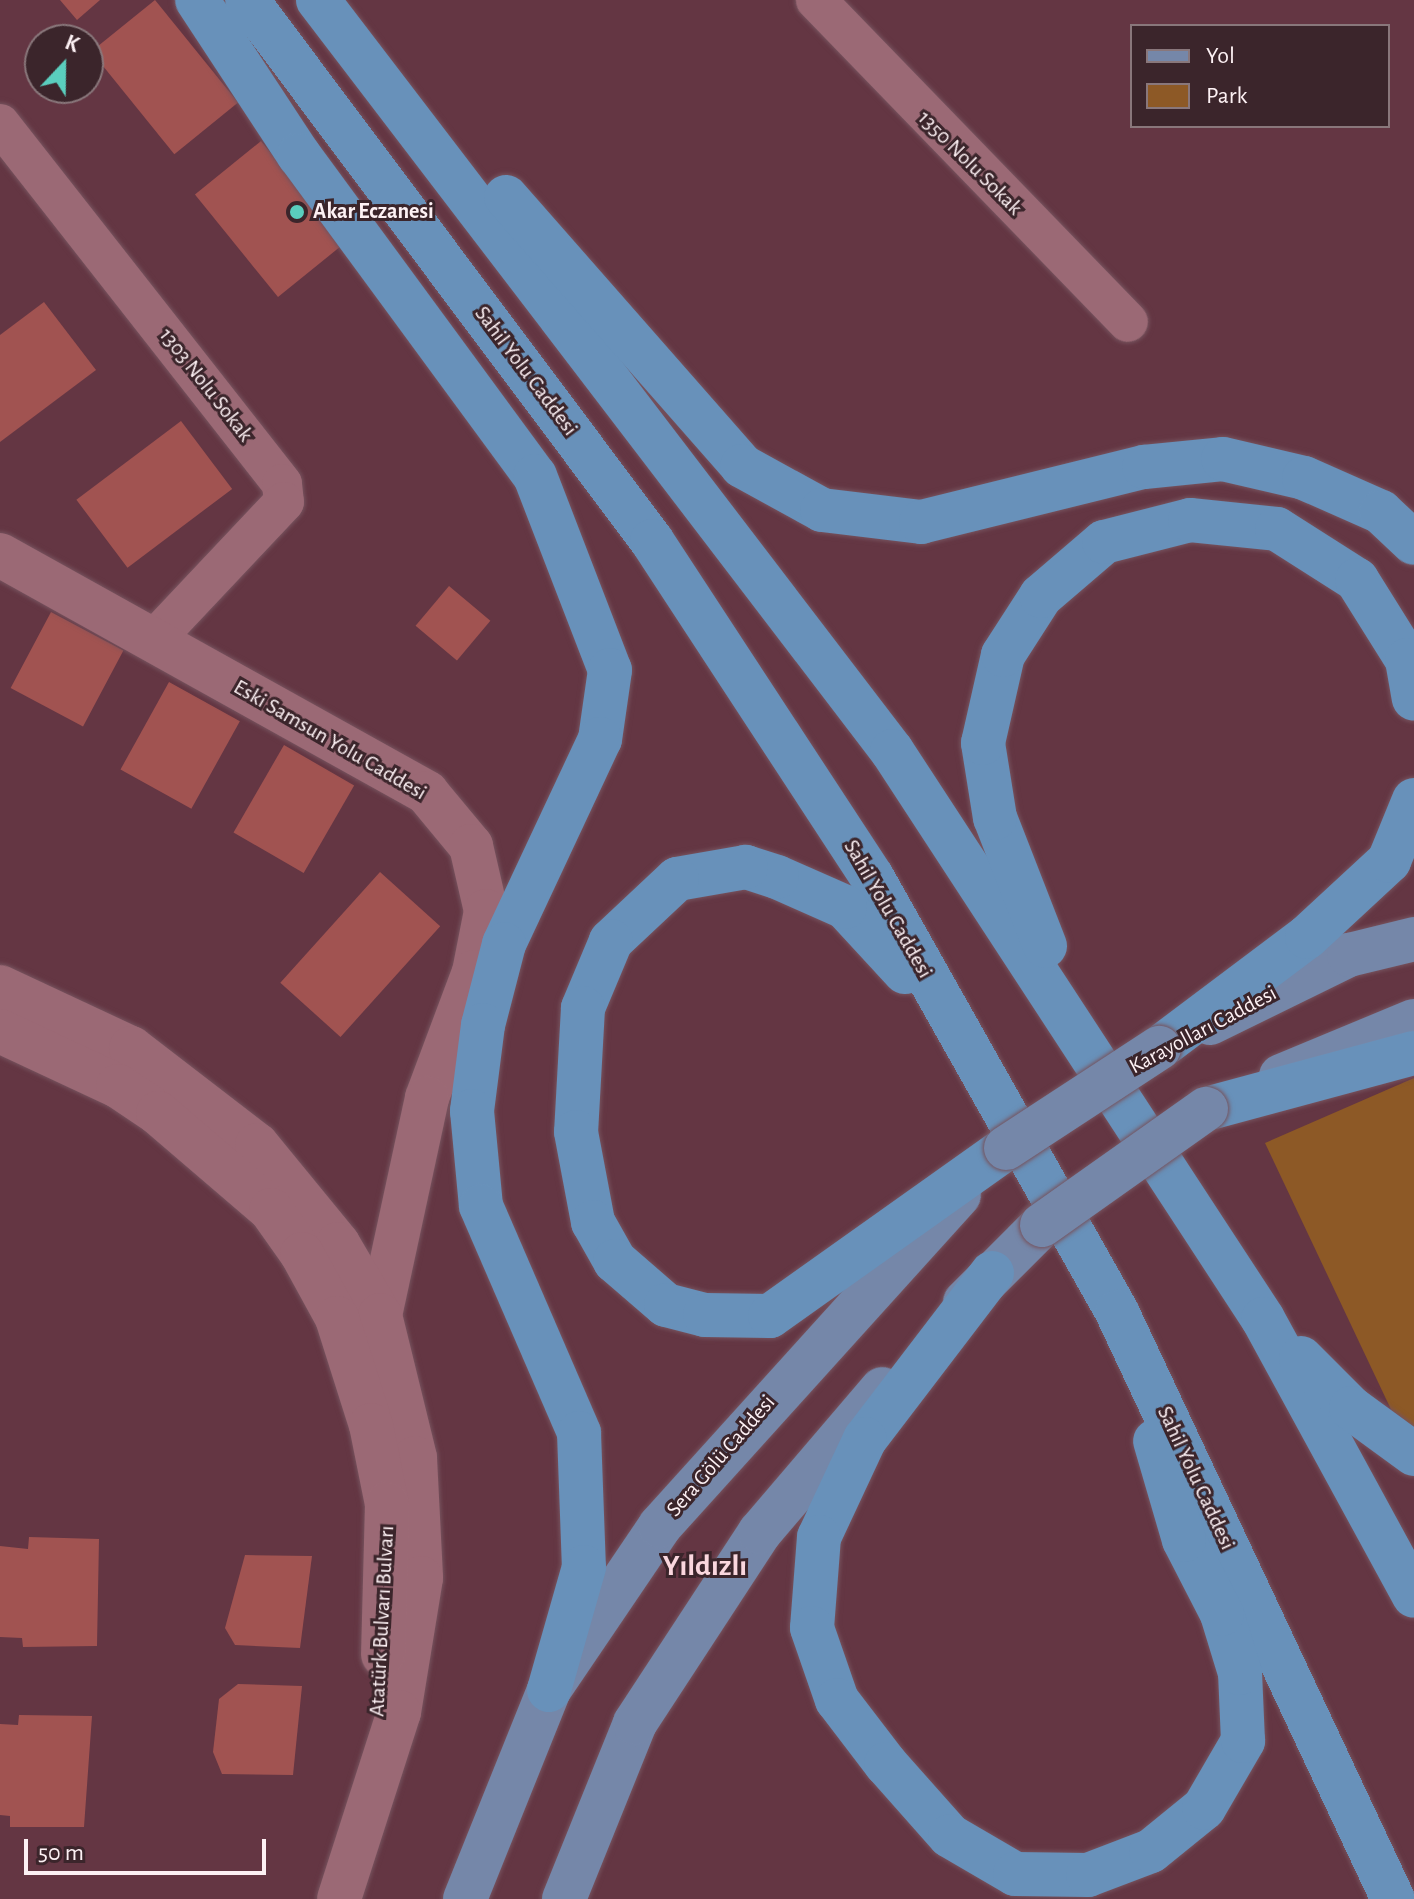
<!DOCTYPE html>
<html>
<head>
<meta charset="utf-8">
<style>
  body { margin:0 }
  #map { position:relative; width:1414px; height:1899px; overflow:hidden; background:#643643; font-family:"Alegreya Sans",sans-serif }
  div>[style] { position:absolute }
  .green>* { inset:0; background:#8d5926 }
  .building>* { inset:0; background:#a15351; transform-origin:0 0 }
  .roads { filter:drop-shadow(0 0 2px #76535e) drop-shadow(0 0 2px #76535e) }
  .minor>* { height:40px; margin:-20px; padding:0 20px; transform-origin:20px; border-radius:20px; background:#9b6975 }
  .tertiary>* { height:44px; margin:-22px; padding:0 22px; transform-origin:22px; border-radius:22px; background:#9b6975 }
  .primary>* { height:44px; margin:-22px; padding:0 22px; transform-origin:22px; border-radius:22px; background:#7587a9 }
  .trunk>* { height:44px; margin:-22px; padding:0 22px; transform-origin:22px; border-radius:22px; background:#6891ba }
  .bridges { filter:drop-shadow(0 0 2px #76535e) drop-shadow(0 0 2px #76535e) }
  .primary-bridge>* { height:44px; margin:-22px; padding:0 22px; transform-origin:22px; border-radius:22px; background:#7587a9 }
  .dots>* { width:22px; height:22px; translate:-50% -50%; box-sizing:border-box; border:4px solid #3b252b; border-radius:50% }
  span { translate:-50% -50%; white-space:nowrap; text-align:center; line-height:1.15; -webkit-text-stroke:6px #3b252b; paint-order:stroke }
  .street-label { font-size:22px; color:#fdf1f4 }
  .poi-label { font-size:22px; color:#fdf1f4; font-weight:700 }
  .left { translate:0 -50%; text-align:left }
  .district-label { font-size:30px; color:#fad7de; font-weight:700 }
  .legend { position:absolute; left:1130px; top:24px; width:260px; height:104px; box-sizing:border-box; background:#3b252b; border:2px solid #89777b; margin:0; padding:10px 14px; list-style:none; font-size:24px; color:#fdf1f4 }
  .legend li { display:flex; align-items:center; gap:16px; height:40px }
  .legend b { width:40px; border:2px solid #89777b }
  .north { position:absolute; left:24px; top:24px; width:80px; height:80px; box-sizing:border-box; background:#3b252b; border:2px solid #89777b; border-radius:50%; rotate:22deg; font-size:22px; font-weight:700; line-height:32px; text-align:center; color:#fdf1f4 }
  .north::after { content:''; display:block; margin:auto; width:28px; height:36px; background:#5acebe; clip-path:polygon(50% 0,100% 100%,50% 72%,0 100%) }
  .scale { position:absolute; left:24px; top:1839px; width:242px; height:36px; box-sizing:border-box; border:4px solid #fdf1f4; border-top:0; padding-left:10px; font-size:24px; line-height:28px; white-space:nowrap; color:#fdf1f4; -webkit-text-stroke:6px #3b252b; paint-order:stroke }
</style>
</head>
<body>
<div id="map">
  <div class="green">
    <i style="clip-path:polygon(1414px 1078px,1414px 1430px,1396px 1420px,1265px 1143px)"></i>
  </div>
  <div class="building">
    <i style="clip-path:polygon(60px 0,100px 0,77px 20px)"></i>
    <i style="left:155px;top:0;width:132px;height:82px;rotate:51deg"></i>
    <i style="left:261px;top:141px;width:132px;height:85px;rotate:51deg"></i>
    <i style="clip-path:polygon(44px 302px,96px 370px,0 442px,0 335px)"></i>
    <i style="left:181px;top:421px;width:85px;height:131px;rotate:53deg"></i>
    <i style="left:449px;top:586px;width:54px;height:52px;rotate:40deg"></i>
    <i style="left:51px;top:612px;width:82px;height:86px;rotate:28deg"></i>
    <i style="left:169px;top:682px;width:81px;height:100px;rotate:29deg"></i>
    <i style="left:284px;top:745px;width:81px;height:101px;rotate:30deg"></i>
    <i style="left:380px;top:872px;width:81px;height:149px;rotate:42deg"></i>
    <i style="clip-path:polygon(29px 1537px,99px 1539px,97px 1646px,23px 1647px,22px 1638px,0 1637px,0 1546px,28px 1549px)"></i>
    <i style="clip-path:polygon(245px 1555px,312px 1556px,300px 1648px,235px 1645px,225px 1628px)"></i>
    <i style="clip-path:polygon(238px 1684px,302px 1686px,293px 1775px,222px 1774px,213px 1752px,219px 1699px)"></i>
    <i style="clip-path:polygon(19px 1715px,92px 1716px,84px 1827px,10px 1827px,10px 1816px,0 1815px,0 1724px,18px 1725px)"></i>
  </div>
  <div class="roads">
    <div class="minor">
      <i style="left:816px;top:0;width:448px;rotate:45.9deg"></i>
      <i style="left:0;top:124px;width:457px;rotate:51.9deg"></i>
      <i style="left:282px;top:484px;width:18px;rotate:84deg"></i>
      <i style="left:284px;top:502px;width:191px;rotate:133.3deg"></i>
    </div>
    <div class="tertiary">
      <i style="left:0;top:555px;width:489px;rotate:29.1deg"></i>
      <i style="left:427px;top:793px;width:69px;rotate:50.3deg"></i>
      <i style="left:471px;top:846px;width:67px;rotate:77deg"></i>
      <i style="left:486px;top:911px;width:62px;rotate:101.1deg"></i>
      <i style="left:474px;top:972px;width:134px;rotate:110.5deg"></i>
      <i style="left:427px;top:1098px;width:222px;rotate:102.2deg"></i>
      <i style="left:0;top:987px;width:145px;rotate:25deg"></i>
      <i style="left:131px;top:1048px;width:159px;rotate:37.6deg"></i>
      <i style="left:257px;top:1145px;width:128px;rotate:50.7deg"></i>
      <i style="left:338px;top:1244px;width:82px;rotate:59.4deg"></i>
      <i style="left:380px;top:1315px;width:147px;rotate:76.2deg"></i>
      <i style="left:415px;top:1458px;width:120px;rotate:87.1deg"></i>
      <i style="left:421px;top:1578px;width:136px;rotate:99.3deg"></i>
      <i style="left:399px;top:1712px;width:196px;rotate:107.8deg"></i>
      <i style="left:0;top:1031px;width:130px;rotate:25deg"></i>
      <i style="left:118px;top:1086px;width:48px;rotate:34deg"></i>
      <i style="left:158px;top:1113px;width:149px;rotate:40.6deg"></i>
      <i style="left:271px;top:1210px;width:54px;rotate:54.8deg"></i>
      <i style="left:302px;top:1254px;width:73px;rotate:61.3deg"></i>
      <i style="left:337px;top:1318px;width:112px;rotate:72.4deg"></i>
      <i style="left:371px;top:1425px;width:81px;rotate:78.6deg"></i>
      <i style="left:387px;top:1504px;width:151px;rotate:91.5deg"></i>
    </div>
    <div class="primary">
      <i style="left:1210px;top:1023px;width:155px;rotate:-26.1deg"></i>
      <i style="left:1349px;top:955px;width:67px;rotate:-13.8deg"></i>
      <i style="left:1281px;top:1076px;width:144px;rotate:-22.5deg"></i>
      <i style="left:965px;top:1302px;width:109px;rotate:-45deg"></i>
      <i style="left:465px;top:1899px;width:225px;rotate:-68.1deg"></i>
      <i style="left:549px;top:1690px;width:198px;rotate:-55.9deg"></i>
      <i style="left:660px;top:1526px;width:446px;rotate:-47.9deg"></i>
      <i style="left:564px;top:1899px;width:190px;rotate:-68deg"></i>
      <i style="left:635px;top:1723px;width:228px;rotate:-56.8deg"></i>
      <i style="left:760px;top:1532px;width:188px;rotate:-49.5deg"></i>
    </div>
    <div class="trunk">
      <i style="left:197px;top:0;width:186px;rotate:56.7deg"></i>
      <i style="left:299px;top:155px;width:398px;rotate:53.7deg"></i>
      <i style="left:535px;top:476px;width:208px;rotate:68.9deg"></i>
      <i style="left:610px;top:670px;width:70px;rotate:98.2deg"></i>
      <i style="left:600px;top:739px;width:226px;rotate:115.1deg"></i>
      <i style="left:504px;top:944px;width:84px;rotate:104.5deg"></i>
      <i style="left:483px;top:1025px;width:87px;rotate:97.3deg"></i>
      <i style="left:472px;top:1111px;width:95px;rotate:84.6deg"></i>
      <i style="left:481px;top:1206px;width:247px;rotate:66.6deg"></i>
      <i style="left:579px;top:1433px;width:134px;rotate:87.9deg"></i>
      <i style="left:584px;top:1567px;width:128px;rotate:105.9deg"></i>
      <i style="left:247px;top:0;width:676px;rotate:53.18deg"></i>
      <i style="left:652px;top:541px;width:402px;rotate:56.8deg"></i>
      <i style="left:872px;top:877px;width:499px;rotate:60.6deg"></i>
      <i style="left:1117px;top:1312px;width:649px;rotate:64.82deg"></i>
      <i style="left:318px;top:0;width:945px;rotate:52.61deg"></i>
      <i style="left:892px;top:751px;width:678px;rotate:56.85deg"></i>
      <i style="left:1263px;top:1319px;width:315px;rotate:61.4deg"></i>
      <i style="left:506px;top:197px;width:358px;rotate:48.7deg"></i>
      <i style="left:742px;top:466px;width:91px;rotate:28.8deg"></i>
      <i style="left:822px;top:510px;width:100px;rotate:6.9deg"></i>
      <i style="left:921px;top:522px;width:230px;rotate:-13.9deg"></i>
      <i style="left:1144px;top:467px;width:79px;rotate:-5.8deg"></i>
      <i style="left:1223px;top:459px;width:83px;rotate:13.2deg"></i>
      <i style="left:1304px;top:478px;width:84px;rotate:23.8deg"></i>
      <i style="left:1381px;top:512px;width:45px;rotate:43.2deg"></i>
      <i style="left:1045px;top:946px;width:137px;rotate:-111.3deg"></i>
      <i style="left:995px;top:818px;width:76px;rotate:-99.1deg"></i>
      <i style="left:983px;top:743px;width:90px;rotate:-77.2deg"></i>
      <i style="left:1003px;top:655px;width:70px;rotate:-57.2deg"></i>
      <i style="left:1041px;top:596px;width:83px;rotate:-40.6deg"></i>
      <i style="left:1104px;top:542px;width:89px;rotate:-14.3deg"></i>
      <i style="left:1190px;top:520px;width:87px;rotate:5.9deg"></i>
      <i style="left:1277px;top:529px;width:95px;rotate:32.5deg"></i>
      <i style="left:1357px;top:580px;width:94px;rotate:58deg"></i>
      <i style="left:1407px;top:660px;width:39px;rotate:80deg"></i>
      <i style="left:905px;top:972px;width:88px;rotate:-132.7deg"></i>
      <i style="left:845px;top:907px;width:74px;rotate:-156.2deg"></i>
      <i style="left:777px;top:877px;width:33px;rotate:-162deg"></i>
      <i style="left:746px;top:867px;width:70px;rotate:170.1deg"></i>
      <i style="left:677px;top:879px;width:91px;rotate:136.8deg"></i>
      <i style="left:611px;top:941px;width:73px;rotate:112.7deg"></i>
      <i style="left:583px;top:1008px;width:124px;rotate:93.2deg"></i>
      <i style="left:576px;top:1132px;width:92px;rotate:79.3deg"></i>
      <i style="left:593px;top:1222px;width:45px;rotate:60.6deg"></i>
      <i style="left:615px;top:1261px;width:67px;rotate:40.8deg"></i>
      <i style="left:666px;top:1305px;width:40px;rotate:14.4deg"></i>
      <i style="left:705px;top:1315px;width:65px;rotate:0.9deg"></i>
      <i style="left:770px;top:1316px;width:290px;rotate:-35.4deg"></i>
      <i style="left:1159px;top:1048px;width:185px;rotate:-36.9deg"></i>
      <i style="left:1307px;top:937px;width:112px;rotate:-42.8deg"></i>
      <i style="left:1389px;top:861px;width:66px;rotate:-67.7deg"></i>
      <i style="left:1206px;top:1109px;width:215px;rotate:-15.1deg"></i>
      <i style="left:992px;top:1273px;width:209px;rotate:127.4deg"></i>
      <i style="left:865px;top:1439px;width:108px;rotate:115.1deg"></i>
      <i style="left:819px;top:1537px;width:91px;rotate:94.4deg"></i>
      <i style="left:812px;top:1628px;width:76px;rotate:70.9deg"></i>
      <i style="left:837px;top:1700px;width:81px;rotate:52.6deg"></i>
      <i style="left:886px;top:1764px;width:96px;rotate:48.4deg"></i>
      <i style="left:950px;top:1836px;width:75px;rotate:30.3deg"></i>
      <i style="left:1015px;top:1874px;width:73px;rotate:0.8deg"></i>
      <i style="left:1088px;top:1875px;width:67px;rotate:-20.9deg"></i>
      <i style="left:1151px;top:1851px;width:68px;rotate:-39.1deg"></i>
      <i style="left:1204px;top:1808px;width:78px;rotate:-59.8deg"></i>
      <i style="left:1243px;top:1741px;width:68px;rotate:-92.5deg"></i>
      <i style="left:1240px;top:1673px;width:62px;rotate:-107deg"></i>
      <i style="left:1222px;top:1614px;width:83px;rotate:-117.2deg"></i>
      <i style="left:1184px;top:1540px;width:103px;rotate:-106.3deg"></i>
      <i style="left:1301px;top:1358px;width:71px;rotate:45deg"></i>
      <i style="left:1351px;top:1408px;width:78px;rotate:36.1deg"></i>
    </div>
  </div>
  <div class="bridges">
    <div class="primary-bridge">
      <i style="left:1006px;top:1148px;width:183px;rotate:-33.2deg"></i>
      <i style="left:1042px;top:1225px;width:201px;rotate:-35.3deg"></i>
    </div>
  </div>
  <div class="dots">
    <i style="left:297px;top:212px;background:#5acebe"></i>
  </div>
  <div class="street-label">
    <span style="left:970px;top:163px;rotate:45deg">1350 Nolu Sokak</span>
    <span style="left:526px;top:371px;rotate:53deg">Sahil Yolu Caddesi</span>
    <span style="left:206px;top:385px;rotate:52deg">1303 Nolu Sokak</span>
    <span style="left:330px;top:740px;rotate:30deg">Eski Samsun Yolu Caddesi</span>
    <span style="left:888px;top:909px;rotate:60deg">Sahil Yolu Caddesi</span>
    <span style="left:1203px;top:1030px;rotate:-28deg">Karayolları Caddesi</span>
    <span style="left:721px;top:1456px;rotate:-49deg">Sera Gölü Caddesi</span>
    <span style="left:1196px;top:1478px;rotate:65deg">Sahil Yolu Caddesi</span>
    <span style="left:382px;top:1621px;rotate:-87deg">Atatürk Bulvarı Bulvarı</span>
  </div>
  <div class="poi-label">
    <span class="left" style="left:313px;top:212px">Akar Eczanesi</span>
  </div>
  <div class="district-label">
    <span style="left:705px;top:1566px">Yıldızlı</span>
  </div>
  <ul class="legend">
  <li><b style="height:10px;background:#7587a9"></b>Yol</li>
  <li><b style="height:22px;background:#8d5926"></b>Park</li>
  </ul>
  <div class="north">K</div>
  <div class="scale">50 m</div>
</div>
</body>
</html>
